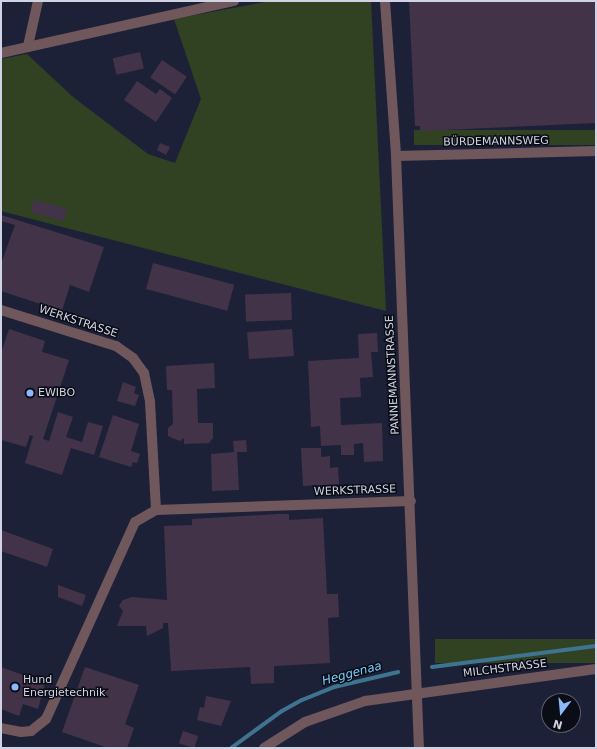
<!DOCTYPE html>
<html>
<head>
<meta charset="utf-8">
<style>
  body { margin:0 }
  #map { position:relative; width:597px; height:749px; overflow:hidden; background:#1d2138; font-family:"DejaVu Sans",sans-serif }
  div>[style] { position:absolute }
  .green>* { inset:0; background:#304222; transform-origin:0 0 }
  .stream>* { height:4px; margin:-2px; padding:0 2px; transform-origin:2px; border-radius:2px; background:#3f7491 }
  .building>* { inset:0; background:#433349; transform-origin:0 0 }
  .minor>* { height:10px; margin:-5px; padding:0 5px; transform-origin:5px; border-radius:5px; background:#6f575c }
  .dots>* { width:11px; height:11px; translate:-50% -50%; box-sizing:border-box; border:2px solid #0a0c16; border-radius:50% }
  span { translate:-50% -50%; white-space:nowrap; text-align:center; line-height:1.15; -webkit-text-stroke:3px #0a0c16; paint-order:stroke }
  .street-label { font-size:11px; color:#d0d3e3 }
  .poi-label { font-size:11px; color:#d0d3e3 }
  .left { translate:0 -50%; text-align:left }
  .water-label { font-size:12px; color:#79caf7; font-style:italic }
  .frame { position:absolute; inset:0; border:2px solid #d0d3e3; pointer-events:none }
  .north { position:absolute; left:541px; top:693px; width:40px; height:40px; box-sizing:border-box; background:#0a0c16; border:1px solid #595c68; border-radius:50%; rotate:196deg; font-size:11px; font-weight:700; line-height:16px; text-align:center; color:#d0d3e3 }
  .north::after { content:''; display:block; margin:auto; width:14px; height:18px; background:#8db9fc; clip-path:polygon(50% 0,100% 100%,50% 72%,0 100%) }
</style>
</head>
<body>
<div id="map">
  <div class="green">
    <i style="clip-path:polygon(270px 1px,371px 1px,386px 311px,1px 211px,1px 59px,27px 54px,73px 97px,148px 154px,175px 163px,201px 99px,174px 19px)"></i>
    <i style="left:596px;top:130px;width:15px;height:182px;rotate:90deg"></i>
    <i style="left:596px;top:639px;width:24px;height:161px;rotate:90deg"></i>
  </div>
  <div class="stream">
    <i style="left:432px;top:667px;width:165px;rotate:-7.3deg"></i>
    <i style="left:231px;top:748px;width:63px;rotate:-36deg"></i>
    <i style="left:282px;top:711px;width:23px;rotate:-29deg"></i>
    <i style="left:302px;top:700px;width:35px;rotate:-22deg"></i>
    <i style="left:334px;top:687px;width:66px;rotate:-13.2deg"></i>
  </div>
  <div class="building">
    <i style="clip-path:polygon(409px 1px,596px 1px,596px 123px,420px 131px,420px 126px,415px 126px)"></i>
    <i style="left:140px;top:52px;width:17px;height:28px;rotate:77deg"></i>
    <i style="left:162px;top:60px;width:30px;height:21px;rotate:34deg"></i>
    <i style="clip-path:polygon(137px 81px,156px 94px,160px 89px,172px 98px,156px 122px,124px 100px)"></i>
    <i style="clip-path:polygon(160px 143px,170px 147px,166px 155px,157px 150px)"></i>
    <i style="left:34px;top:200px;width:34px;height:13px;rotate:14deg"></i>
    <i style="clip-path:polygon(1px 215px,104px 247px,89px 292px,70px 285px,62px 311px,1px 291px,1px 264px,15px 225px,1px 221px)"></i>
    <i style="left:153px;top:263px;width:84px;height:27px;rotate:15deg"></i>
    <i style="left:291px;top:293px;width:27px;height:46px;rotate:88deg"></i>
    <i style="clip-path:polygon(9px 329px,45px 341px,42px 352px,69px 360px,43px 439px,49px 441px,58px 412px,73px 417px,66px 437px,82px 442px,88px 422px,103px 426px,94px 455px,71px 448px,62px 475px,25px 463px,33px 436px,30px 435px,26px 447px,1px 440px,1px 353px)"></i>
    <i style="left:292px;top:329px;width:27px;height:45px;rotate:86deg"></i>
    <i style="clip-path:polygon(377px 333px,378px 352px,371px 352px,373px 377px,360px 378px,361px 397px,340px 398px,341px 425px,382px 423px,383px 461px,364px 462px,363px 443px,354px 444px,354px 455px,341px 455px,341px 445px,321px 446px,320px 426px,311px 427px,308px 361px,359px 358px,358px 334px)"></i>
    <i style="clip-path:polygon(214px 363px,215px 388px,197px 389px,198px 423px,213px 423px,213px 438px,209px 443px,184px 444px,184px 438px,180px 441px,172px 438px,168px 436px,168px 428px,173px 424px,172px 390px,167px 390px,166px 366px)"></i>
    <i style="clip-path:polygon(123px 382px,136px 387px,134px 393px,139px 395px,135px 406px,117px 401px)"></i>
    <i style="clip-path:polygon(113px 415px,139px 424px,131px 451px,140px 454px,137px 463px,133px 462px,131px 467px,99px 457px)"></i>
    <i style="clip-path:polygon(246px 440px,247px 452px,237px 452px,239px 490px,212px 491px,211px 454px,234px 452px,233px 441px)"></i>
    <i style="clip-path:polygon(301px 448px,321px 448px,321px 457px,330px 456px,330px 468px,338px 467px,339px 484px,303px 486px)"></i>
    <i style="clip-path:polygon(278px 514px,289px 514px,289px 520px,323px 518px,327px 594px,338px 594px,339px 617px,328px 618px,330px 663px,274px 666px,274px 683px,251px 684px,250px 667px,171px 671px,168px 623px,163px 623px,163px 628px,147px 636px,146px 626px,117px 626px,123px 611px,119px 606px,123px 600px,132px 597px,167px 600px,164px 526px,192px 525px,192px 519px)"></i>
    <i style="clip-path:polygon(1px 530px,53px 549px,47px 567px,1px 551px)"></i>
    <i style="clip-path:polygon(58px 585px,86px 595px,82px 606px,58px 597px)"></i>
    <i style="clip-path:polygon(1px 667px,45px 683px,38px 709px,23px 704px,19px 716px,1px 709px)"></i>
    <i style="clip-path:polygon(85px 667px,139px 685px,125px 724px,134px 728px,127px 748px,108px 748px,62px 732px)"></i>
    <i style="clip-path:polygon(206px 696px,231px 701px,221px 726px,197px 720px,200px 707px,204px 708px)"></i>
    <i style="left:183px;top:731px;width:16px;height:13px;rotate:18deg"></i>
  </div>
  <div class="minor">
    <i style="left:385px;top:1px;width:155px;rotate:85.9deg"></i>
    <i style="left:396px;top:156px;width:592px;rotate:87.78deg"></i>
    <i style="left:28px;top:46px;width:46px;rotate:-77.5deg"></i>
    <i style="left:1px;top:53px;width:239px;rotate:-12.6deg"></i>
    <i style="left:396px;top:156px;width:200px;rotate:-1.4deg"></i>
    <i style="left:1px;top:310px;width:121px;rotate:17.4deg"></i>
    <i style="left:116px;top:346px;width:21px;rotate:35deg"></i>
    <i style="left:133px;top:358px;width:19px;rotate:54deg"></i>
    <i style="left:144px;top:373px;width:30px;rotate:78deg"></i>
    <i style="left:150px;top:402px;width:108px;rotate:86.8deg"></i>
    <i style="left:156px;top:510px;width:24px;rotate:150deg"></i>
    <i style="left:135px;top:522px;width:216px;rotate:114.3deg"></i>
    <i style="left:46px;top:719px;width:19px;rotate:141deg"></i>
    <i style="left:31px;top:731px;width:10px;rotate:174deg"></i>
    <i style="left:21px;top:732px;width:20px;rotate:-169deg"></i>
    <i style="left:156px;top:510px;width:255px;rotate:-2deg"></i>
    <i style="left:264px;top:748px;width:49px;rotate:-32.4deg"></i>
    <i style="left:305px;top:722px;width:64px;rotate:-19.3deg"></i>
    <i style="left:365px;top:701px;width:233px;rotate:-7.9deg"></i>
  </div>
  <div class="dots">
    <i style="left:30px;top:393px;background:#8db9fc"></i>
    <i style="left:15px;top:687px;background:#8db9fc"></i>
  </div>
  <div class="street-label">
    <span style="left:496px;top:142px;rotate:-1deg">BÜRDEMANNSWEG</span>
    <span style="left:78px;top:322px;rotate:18deg">WERKSTRASSE</span>
    <span style="left:393px;top:375px;rotate:-93deg">PANNEMANNSTRASSE</span>
    <span style="left:355px;top:491px;rotate:-2deg">WERKSTRASSE</span>
    <span style="left:505px;top:669px;rotate:-7deg">MILCHSTRASSE</span>
  </div>
  <div class="poi-label">
    <span class="left" style="left:38px;top:393px">EWIBO</span>
    <span class="left" style="left:23px;top:687px">Hund<br>Energietechnik</span>
  </div>
  <div class="water-label">
    <span style="left:352px;top:674px;rotate:-15deg">Heggenaa</span>
  </div>
  <div class="frame"></div>
  <div class="north">N</div>
</div>
</body>
</html>
